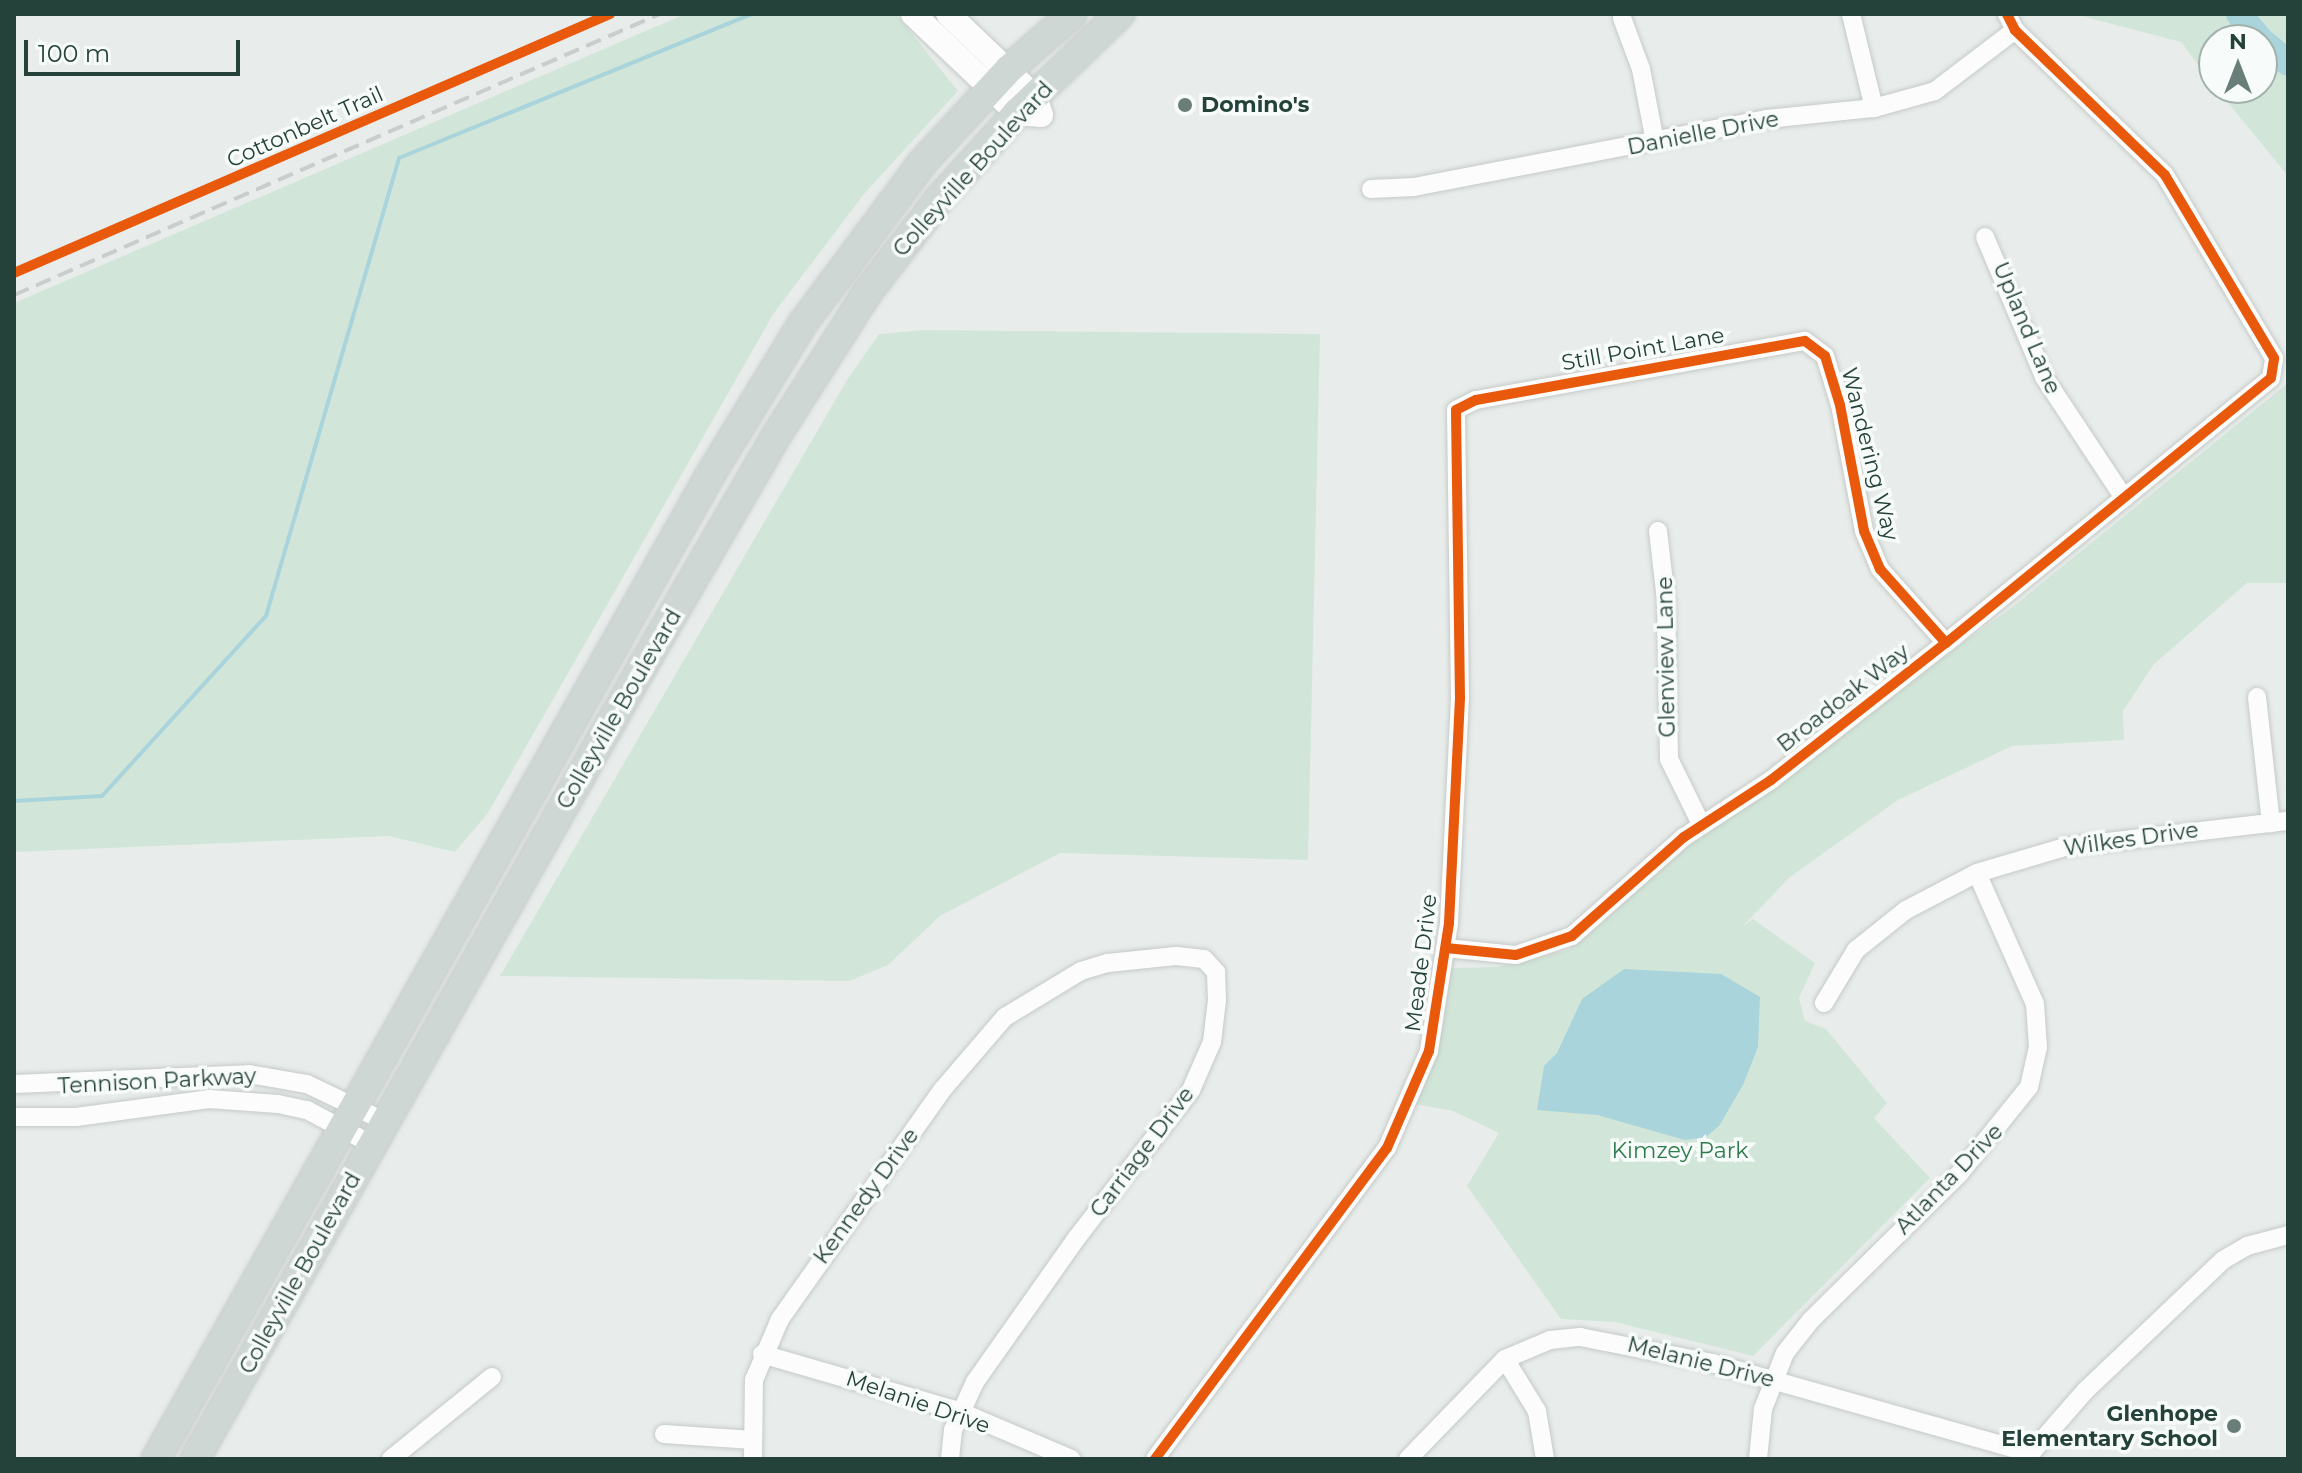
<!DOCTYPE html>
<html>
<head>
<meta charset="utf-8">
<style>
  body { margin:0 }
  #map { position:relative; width:2302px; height:1473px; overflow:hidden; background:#e8edeb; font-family:Montserrat,sans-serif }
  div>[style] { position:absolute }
  .green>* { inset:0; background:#d1e6d8 }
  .water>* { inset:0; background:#a9d4db }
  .stream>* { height:4px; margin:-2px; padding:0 2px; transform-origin:2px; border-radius:2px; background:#a9d4db }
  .river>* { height:26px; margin:-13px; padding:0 13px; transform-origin:13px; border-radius:13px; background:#a9d4db }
  .roads { filter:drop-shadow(0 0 2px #c5cac8) drop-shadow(0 0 2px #c5cac8) }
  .street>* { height:18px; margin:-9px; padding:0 9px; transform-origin:9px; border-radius:9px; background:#fcfcfc }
  .secondary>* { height:24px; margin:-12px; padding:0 12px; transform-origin:12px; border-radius:12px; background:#fcfcfc }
  .primary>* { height:28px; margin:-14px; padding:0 14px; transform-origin:14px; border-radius:14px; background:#cfd7d5 }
  .rail>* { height:4px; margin-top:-2px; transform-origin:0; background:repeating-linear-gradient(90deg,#c9cdcc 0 16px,transparent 0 24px) }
  .cycleway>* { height:10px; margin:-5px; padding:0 5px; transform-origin:5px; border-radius:5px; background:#e8590c }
  .dots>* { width:22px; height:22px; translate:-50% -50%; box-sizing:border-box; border:4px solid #f7fbf9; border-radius:50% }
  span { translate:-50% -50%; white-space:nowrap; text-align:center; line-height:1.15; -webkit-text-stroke:7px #f7fbf9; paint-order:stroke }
  .poi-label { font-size:22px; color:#24423a; font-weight:700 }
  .left { translate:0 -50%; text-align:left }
  .right { translate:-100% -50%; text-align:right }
  .street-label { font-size:22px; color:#24423a }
  .park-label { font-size:22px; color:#2d7a4b }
  .frame { position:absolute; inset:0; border:16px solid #24423a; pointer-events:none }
  .north { position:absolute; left:2198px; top:24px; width:80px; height:80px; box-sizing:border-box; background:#f7fbf9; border:2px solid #a3b1ad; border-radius:50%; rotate:0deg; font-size:22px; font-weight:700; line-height:32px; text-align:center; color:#24423a }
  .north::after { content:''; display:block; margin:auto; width:28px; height:36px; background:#697e78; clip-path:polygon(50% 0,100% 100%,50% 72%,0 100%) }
  .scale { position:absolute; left:24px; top:40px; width:216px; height:36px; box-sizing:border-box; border:4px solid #24423a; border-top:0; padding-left:10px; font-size:24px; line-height:28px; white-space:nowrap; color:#24423a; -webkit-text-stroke:6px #f7fbf9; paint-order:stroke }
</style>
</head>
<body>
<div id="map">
  <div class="green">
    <i style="clip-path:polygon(685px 14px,896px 14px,958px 91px,864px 194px,774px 313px,488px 813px,455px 852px,389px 836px,14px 852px,14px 303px)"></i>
    <i style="clip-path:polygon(2074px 14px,2288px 14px,2288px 176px,2216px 88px,2262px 88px,2262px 40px,2214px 40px,2214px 86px,2181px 42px)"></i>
    <i style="clip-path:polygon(925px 330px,1320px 334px,1308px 860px,1060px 853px,940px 916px,888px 965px,849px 981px,500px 976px,847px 380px,879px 334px)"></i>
    <i style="clip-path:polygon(2288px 383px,2288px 583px,2247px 583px,2154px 664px,2123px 711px,2124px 740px,2012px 746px,1898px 800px,1790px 877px,1742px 927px,1753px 919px,1815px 963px,1799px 998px,1805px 1021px,1826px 1029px,1887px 1103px,1874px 1118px,1930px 1178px,1753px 1356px,1615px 1322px,1561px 1319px,1467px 1186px,1499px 1133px,1453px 1111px,1415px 1104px,1451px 968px,1497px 967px,1568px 950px,1657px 864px,2014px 606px)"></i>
  </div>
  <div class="water">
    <i style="clip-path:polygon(1624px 969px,1721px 974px,1760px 997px,1758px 1047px,1743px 1085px,1719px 1126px,1706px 1137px,1685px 1140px,1597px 1115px,1537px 1110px,1544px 1066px,1557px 1053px,1582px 999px)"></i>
  </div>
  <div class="stream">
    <i style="left:14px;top:801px;width:88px;rotate:-3.3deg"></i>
    <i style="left:102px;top:796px;width:244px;rotate:-47.7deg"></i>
    <i style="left:266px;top:616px;width:477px;rotate:-73.8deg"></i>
    <i style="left:399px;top:158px;width:380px;rotate:-22.2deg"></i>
  </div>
  <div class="river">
    <i style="left:2239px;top:14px;width:34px;rotate:50deg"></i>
    <i style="left:2262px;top:41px;width:34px;rotate:40deg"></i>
  </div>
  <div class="roads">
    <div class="street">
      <i style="left:1851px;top:14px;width:97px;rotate:76.3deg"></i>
      <i style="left:1622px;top:18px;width:54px;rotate:69.6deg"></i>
      <i style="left:1641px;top:69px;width:74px;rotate:79.1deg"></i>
      <i style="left:1371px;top:189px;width:43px;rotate:-2.7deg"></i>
      <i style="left:1414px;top:187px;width:359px;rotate:-10.9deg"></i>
      <i style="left:1767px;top:119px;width:108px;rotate:-5.9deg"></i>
      <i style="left:1874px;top:108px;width:63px;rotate:-15.6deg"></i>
      <i style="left:1935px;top:91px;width:101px;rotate:-37.3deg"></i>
      <i style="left:1985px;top:237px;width:152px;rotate:67.1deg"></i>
      <i style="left:2044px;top:377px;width:145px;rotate:56.5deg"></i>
      <i style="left:1658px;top:531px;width:69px;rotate:83.4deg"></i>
      <i style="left:1666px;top:600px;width:159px;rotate:88.9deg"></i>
      <i style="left:1669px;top:759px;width:72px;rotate:63.8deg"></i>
      <i style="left:2257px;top:697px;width:127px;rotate:83.7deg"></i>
      <i style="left:1446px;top:948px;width:70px;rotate:5.7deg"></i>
      <i style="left:1516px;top:955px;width:59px;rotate:-18.7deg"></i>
      <i style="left:1572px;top:936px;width:149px;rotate:-41.5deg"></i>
      <i style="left:1684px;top:837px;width:104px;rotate:-33.2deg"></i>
      <i style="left:1771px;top:780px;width:222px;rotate:-38.1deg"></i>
      <i style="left:1946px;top:643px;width:419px;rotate:-39.2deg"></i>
      <i style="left:2271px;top:378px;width:20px;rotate:-81deg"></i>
      <i style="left:2274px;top:358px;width:213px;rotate:-120.8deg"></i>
      <i style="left:2165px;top:175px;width:209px;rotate:-136deg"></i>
      <i style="left:2015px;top:30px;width:18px;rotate:-117deg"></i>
      <i style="left:1824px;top:1003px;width:62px;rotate:-58.9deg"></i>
      <i style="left:1856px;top:950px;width:64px;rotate:-38.7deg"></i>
      <i style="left:1906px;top:910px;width:80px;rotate:-27.5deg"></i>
      <i style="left:1977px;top:873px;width:92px;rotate:-16.5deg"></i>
      <i style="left:2065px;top:847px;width:225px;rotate:-6.7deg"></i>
      <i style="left:14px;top:1084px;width:235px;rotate:-2.4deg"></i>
      <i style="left:249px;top:1074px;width:59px;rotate:9.8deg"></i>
      <i style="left:307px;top:1084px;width:88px;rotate:25.7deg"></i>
      <i style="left:14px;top:1117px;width:62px"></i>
      <i style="left:76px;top:1117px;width:134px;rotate:-7.7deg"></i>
      <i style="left:209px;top:1099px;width:69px;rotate:4.1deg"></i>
      <i style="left:278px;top:1104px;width:30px;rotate:12deg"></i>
      <i style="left:307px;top:1110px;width:75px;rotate:27.9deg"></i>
      <i style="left:762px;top:1354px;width:207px;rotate:16.2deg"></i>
      <i style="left:961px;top:1412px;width:120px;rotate:23.1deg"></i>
      <i style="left:1505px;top:1359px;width:61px;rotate:58.4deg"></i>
      <i style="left:1537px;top:1411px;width:49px;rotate:80.5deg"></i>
      <i style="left:664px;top:1434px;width:89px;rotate:3.9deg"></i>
      <i style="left:2031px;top:1453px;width:82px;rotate:-48.9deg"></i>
      <i style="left:2085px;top:1391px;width:190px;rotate:-43.5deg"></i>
      <i style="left:2223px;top:1260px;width:28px;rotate:-30deg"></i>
      <i style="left:2247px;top:1246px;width:42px;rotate:-15deg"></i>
      <i style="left:391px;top:1459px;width:130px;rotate:-39.1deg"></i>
      <i style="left:753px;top:1459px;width:79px;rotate:-89.3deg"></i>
      <i style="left:754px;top:1380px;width:66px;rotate:-66.9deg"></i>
      <i style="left:780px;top:1319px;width:282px;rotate:-54.7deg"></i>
      <i style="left:943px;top:1089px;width:95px;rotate:-49.3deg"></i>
      <i style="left:1005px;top:1017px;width:89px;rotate:-31.2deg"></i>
      <i style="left:1081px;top:971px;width:28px;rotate:-17deg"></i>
      <i style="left:1108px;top:963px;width:68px;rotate:-5.9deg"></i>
      <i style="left:1176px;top:956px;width:28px;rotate:6deg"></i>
      <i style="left:1204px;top:959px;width:18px;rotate:47deg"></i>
      <i style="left:1216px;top:972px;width:28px;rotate:88deg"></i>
      <i style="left:1217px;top:1000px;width:42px;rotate:96.8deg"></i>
      <i style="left:1212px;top:1042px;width:52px;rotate:113.6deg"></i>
      <i style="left:1191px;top:1090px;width:185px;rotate:127.7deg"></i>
      <i style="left:1078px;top:1236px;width:179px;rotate:125.2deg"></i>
      <i style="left:975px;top:1382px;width:53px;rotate:114.6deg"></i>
      <i style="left:953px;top:1430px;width:29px;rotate:96deg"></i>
      <i style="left:1155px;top:1459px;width:388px;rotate:-53.3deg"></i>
      <i style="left:1387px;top:1148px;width:106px;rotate:-66.6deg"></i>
      <i style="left:1429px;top:1051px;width:130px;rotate:-81.1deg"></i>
      <i style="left:1449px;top:923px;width:225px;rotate:-87.2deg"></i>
      <i style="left:1460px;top:698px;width:288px;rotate:-90.8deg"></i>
      <i style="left:1456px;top:410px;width:22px;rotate:-27deg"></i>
      <i style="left:1476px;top:400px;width:334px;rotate:-10.2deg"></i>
      <i style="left:1805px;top:341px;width:25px;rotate:37deg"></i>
      <i style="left:1825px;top:356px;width:51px;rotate:73deg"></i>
      <i style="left:1840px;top:405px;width:128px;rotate:79.2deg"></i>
      <i style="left:1864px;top:531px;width:41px;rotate:67.2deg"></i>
      <i style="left:1880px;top:569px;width:99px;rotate:48.3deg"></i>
      <i style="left:1408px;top:1459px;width:139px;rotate:-45.9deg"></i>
      <i style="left:1505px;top:1359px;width:49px;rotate:-22.9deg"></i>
      <i style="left:1550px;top:1340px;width:30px;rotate:-6deg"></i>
      <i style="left:1580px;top:1337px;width:135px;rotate:11.1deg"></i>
      <i style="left:1712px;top:1363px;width:331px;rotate:15.8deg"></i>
      <i style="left:1758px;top:1459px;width:50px;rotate:-84.3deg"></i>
      <i style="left:1763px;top:1409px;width:60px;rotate:-68.6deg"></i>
      <i style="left:1785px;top:1353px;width:42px;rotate:-51.8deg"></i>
      <i style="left:1811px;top:1320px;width:208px;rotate:-44.6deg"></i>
      <i style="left:1959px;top:1174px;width:112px;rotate:-51.2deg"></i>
      <i style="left:2029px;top:1087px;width:41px;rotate:-77.3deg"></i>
      <i style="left:2038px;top:1047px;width:43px;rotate:-94deg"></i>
      <i style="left:2035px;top:1004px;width:143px;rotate:-113.9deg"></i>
    </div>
    <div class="secondary">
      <i style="left:913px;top:14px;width:144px;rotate:43.6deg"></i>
      <i style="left:1017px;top:113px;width:24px;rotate:5deg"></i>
      <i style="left:1041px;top:115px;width:19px;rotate:-108deg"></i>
      <i style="left:1035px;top:97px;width:120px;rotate:-136.3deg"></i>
    </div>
    <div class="primary">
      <i style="left:156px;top:1459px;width:1127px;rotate:-60.61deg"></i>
      <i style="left:709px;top:477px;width:180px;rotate:-58.6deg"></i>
      <i style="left:803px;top:323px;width:201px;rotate:-53.3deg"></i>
      <i style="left:923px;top:162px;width:127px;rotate:-47.2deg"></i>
      <i style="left:1009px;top:69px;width:84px;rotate:-41.1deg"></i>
      <i style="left:195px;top:1459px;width:907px;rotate:-60.55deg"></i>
      <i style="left:641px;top:669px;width:269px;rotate:-59.9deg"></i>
      <i style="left:776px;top:436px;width:169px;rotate:-57.5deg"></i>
      <i style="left:867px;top:293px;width:120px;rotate:-52.5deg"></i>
      <i style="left:940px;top:198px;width:115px;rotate:-47.8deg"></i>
      <i style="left:1017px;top:113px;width:143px;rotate:-43.9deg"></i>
    </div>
  </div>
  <div class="rail">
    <i style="left:14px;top:295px;width:704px;rotate:-23.51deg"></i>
  </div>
  <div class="cycleway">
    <i style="left:14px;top:273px;width:650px;rotate:-23.49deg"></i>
    <i style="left:1446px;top:948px;width:70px;rotate:5.7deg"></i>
    <i style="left:1516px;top:955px;width:59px;rotate:-18.7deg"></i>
    <i style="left:1572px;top:936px;width:149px;rotate:-41.5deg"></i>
    <i style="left:1684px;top:837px;width:104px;rotate:-33.2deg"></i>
    <i style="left:1771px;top:780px;width:222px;rotate:-38.1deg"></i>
    <i style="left:1946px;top:643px;width:419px;rotate:-39.2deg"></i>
    <i style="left:2271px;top:378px;width:20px;rotate:-81deg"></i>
    <i style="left:2274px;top:358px;width:213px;rotate:-120.8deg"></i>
    <i style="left:2165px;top:175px;width:209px;rotate:-136deg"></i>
    <i style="left:2015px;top:30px;width:18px;rotate:-117deg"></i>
    <i style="left:1155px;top:1459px;width:388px;rotate:-53.3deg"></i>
    <i style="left:1387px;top:1148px;width:106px;rotate:-66.6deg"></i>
    <i style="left:1429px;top:1051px;width:130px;rotate:-81.1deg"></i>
    <i style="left:1449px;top:923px;width:225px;rotate:-87.2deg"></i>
    <i style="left:1460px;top:698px;width:288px;rotate:-90.8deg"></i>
    <i style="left:1456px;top:410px;width:22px;rotate:-27deg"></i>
    <i style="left:1476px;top:400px;width:334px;rotate:-10.2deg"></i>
    <i style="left:1805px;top:341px;width:25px;rotate:37deg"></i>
    <i style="left:1825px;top:356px;width:51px;rotate:73deg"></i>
    <i style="left:1840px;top:405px;width:128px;rotate:79.2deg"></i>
    <i style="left:1864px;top:531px;width:41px;rotate:67.2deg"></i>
    <i style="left:1880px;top:569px;width:99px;rotate:48.3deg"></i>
  </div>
  <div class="dots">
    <i style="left:1185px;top:105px;background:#697e78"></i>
    <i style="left:2234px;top:1426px;background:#697e78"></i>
  </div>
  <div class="poi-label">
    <span class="left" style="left:1201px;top:105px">Domino's</span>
    <span class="right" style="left:2218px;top:1426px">Glenhope<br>Elementary School</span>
  </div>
  <div class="street-label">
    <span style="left:305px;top:127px;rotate:-24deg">Cottonbelt Trail</span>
    <span style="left:1703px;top:133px;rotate:-11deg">Danielle Drive</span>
    <span style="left:973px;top:169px;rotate:-48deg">Colleyville Boulevard</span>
    <span style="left:2027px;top:328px;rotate:67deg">Upland Lane</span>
    <span style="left:1643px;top:349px;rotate:-10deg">Still Point Lane</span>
    <span style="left:1870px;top:454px;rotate:76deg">Wandering Way</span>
    <span style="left:1666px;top:657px;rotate:-91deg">Glenview Lane</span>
    <span style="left:1843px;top:698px;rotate:-38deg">Broadoak Way</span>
    <span style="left:619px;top:709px;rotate:-60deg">Colleyville Boulevard</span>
    <span style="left:2131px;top:839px;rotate:-8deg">Wilkes Drive</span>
    <span style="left:1421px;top:963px;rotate:-83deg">Meade Drive</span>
    <span style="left:157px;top:1081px;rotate:-3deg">Tennison Parkway</span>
    <span style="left:1142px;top:1152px;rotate:-53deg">Carriage Drive</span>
    <span style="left:1949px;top:1179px;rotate:-46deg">Atlanta Drive</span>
    <span style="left:866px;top:1196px;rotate:-54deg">Kennedy Drive</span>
    <span style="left:300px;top:1273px;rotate:-61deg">Colleyville Boulevard</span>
    <span style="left:1701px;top:1362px;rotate:14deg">Melanie Drive</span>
    <span style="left:918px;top:1402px;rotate:19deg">Melanie Drive</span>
  </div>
  <div class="park-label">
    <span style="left:1680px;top:1151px">Kimzey Park</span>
  </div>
  <div class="frame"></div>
  <div class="north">N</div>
  <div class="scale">100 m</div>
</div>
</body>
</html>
